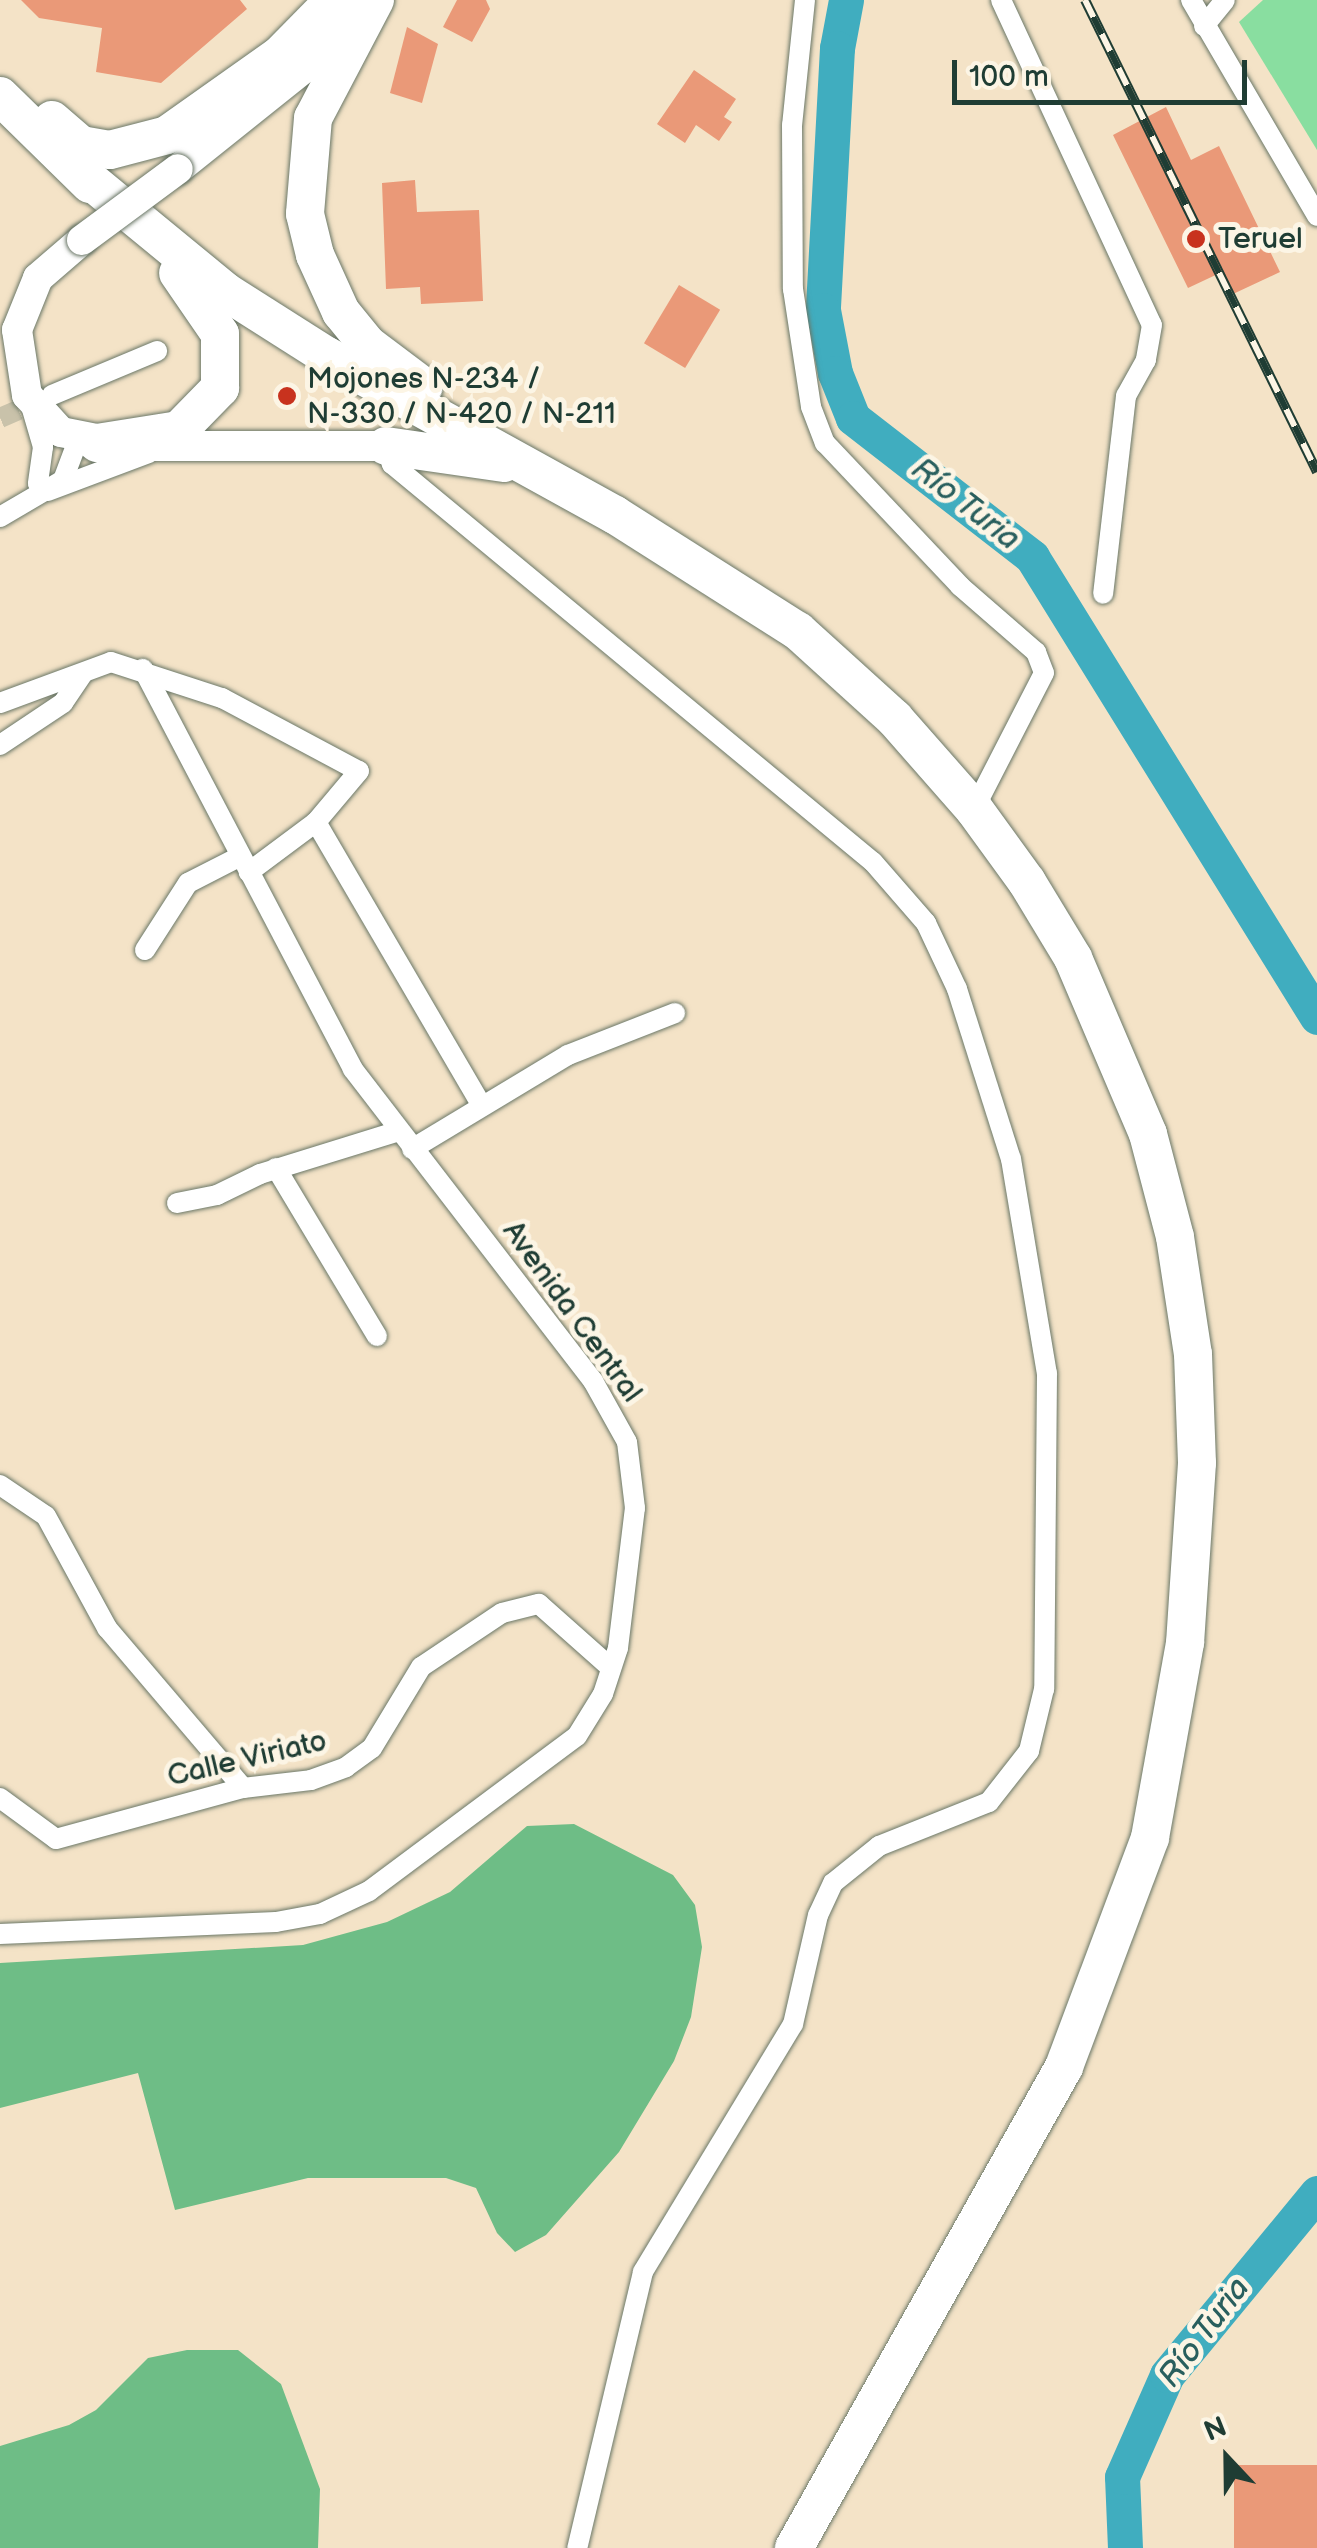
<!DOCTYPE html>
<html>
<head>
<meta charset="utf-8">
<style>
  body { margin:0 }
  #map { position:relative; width:1317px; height:2548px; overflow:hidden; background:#f4e3c7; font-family:"Balsamiq Sans",sans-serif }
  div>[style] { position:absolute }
  .green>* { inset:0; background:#89dea0 }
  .forest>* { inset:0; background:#6ebd86 }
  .river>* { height:35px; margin:-17.5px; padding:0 17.5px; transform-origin:17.5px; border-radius:17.5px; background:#40adbf }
  .building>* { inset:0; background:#ea9978; transform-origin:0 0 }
  .street-tunnel>* { height:20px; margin-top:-10px; transform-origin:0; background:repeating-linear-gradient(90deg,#c9c2aa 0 20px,transparent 0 30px) }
  .roads { filter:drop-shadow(0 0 2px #6a7767) drop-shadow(0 0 2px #6a7767) }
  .street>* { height:20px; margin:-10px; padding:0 10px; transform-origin:10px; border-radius:10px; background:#fff }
  .secondary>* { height:30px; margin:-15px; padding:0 15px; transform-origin:15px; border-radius:15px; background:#fff }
  .highway>* { height:38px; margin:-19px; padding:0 19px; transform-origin:19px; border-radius:19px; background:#fff }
  .rail>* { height:10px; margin-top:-5px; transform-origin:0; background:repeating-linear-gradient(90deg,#fcf5e5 0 19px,#1f3d34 0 38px); box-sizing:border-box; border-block:2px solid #1f3d34 }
  .bridges { filter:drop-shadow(0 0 2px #6a7767) drop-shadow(0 0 2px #6a7767) }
  .secondary-bridge>* { height:30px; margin:-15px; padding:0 15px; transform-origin:15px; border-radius:15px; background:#fff }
  .dots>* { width:28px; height:28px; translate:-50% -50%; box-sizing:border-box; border:5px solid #fcf5e5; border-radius:50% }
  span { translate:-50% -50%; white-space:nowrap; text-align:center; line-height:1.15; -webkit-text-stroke:10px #fcf5e5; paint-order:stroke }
  .poi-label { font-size:30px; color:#1f3d34 }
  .left { translate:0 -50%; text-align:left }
  .street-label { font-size:30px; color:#1f3d34 }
  .water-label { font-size:32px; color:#295f5e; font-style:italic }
  .north { position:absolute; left:1177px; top:2408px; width:100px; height:100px; -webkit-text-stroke:8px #fcf5e5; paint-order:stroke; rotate:338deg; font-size:28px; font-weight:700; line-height:40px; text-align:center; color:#1f3d34 }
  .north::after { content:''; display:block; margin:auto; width:35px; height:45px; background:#1f3d34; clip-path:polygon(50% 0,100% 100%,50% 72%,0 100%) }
  .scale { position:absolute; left:952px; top:60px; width:295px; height:45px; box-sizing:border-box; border:5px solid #1f3d34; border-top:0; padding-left:12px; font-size:30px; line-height:35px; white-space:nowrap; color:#1f3d34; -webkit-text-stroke:8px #fcf5e5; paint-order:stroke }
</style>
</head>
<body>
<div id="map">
  <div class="green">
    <i style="clip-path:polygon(1263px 0,1317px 0,1317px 150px,1239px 22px)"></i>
  </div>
  <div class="forest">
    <i style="clip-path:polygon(574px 1824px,673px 1875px,695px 1905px,702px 1947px,691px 2017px,674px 2061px,619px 2152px,546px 2235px,515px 2252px,497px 2233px,476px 2188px,446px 2178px,308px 2178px,175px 2210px,138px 2073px,0 2108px,0 1963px,303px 1945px,387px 1922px,450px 1892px,527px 1826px)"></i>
    <i style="clip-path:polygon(187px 2350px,238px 2350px,281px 2384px,320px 2489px,318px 2548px,0 2548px,0 2446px,69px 2425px,96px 2410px,148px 2358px)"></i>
  </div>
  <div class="river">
    <i style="left:846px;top:0;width:49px;rotate:100.6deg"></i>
    <i style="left:837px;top:48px;width:262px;rotate:93.1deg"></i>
    <i style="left:823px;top:310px;width:64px;rotate:79.2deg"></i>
    <i style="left:835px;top:373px;width:48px;rotate:68.2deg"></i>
    <i style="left:853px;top:418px;width:227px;rotate:37.8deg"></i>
    <i style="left:1032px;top:557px;width:541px;rotate:58.22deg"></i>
    <i style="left:1125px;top:2548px;width:71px;rotate:-92.4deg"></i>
    <i style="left:1122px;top:2477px;width:111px;rotate:-66.2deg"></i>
    <i style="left:1167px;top:2375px;width:236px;rotate:-50.5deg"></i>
  </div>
  <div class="building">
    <i style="clip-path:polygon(21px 0,240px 0,247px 9px,161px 83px,96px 72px,102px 28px,39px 18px)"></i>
    <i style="clip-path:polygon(457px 0,486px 0,490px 9px,472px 42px,443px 27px)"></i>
    <i style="clip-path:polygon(407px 27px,438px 44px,422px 103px,390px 93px)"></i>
    <i style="clip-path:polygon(694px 70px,736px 99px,724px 117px,732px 122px,719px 141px,696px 125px,685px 143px,657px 124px)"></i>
    <i style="clip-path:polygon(1166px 107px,1191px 160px,1219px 146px,1280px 272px,1233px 294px,1222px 272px,1188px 288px,1113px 135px)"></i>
    <i style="clip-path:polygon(415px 180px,417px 212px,479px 210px,483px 301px,421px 304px,420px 287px,386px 289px,382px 183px)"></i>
    <i style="left:679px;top:285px;width:48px;height:68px;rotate:31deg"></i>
    <i style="left:1317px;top:2465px;width:83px;height:83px;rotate:90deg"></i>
  </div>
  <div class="street-tunnel">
    <i style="left:0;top:418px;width:48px;rotate:-23.4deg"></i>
  </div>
  <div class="roads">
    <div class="street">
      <i style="left:805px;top:0;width:126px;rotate:95.9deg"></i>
      <i style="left:792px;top:125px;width:164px;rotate:89.7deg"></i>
      <i style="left:793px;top:289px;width:119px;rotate:81.3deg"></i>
      <i style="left:811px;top:407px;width:39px;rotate:69deg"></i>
      <i style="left:825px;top:443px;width:197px;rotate:46.6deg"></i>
      <i style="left:960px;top:586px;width:101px;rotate:41deg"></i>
      <i style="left:1036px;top:652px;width:22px;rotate:69deg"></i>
      <i style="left:1044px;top:673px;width:153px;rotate:117.2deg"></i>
      <i style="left:1001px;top:0;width:358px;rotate:65.1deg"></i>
      <i style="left:1152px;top:325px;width:36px;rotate:100deg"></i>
      <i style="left:1146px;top:360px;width:41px;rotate:119.1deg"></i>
      <i style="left:1126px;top:396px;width:199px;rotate:96.6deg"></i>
      <i style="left:1191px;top:0;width:250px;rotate:59.7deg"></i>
      <i style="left:1204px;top:26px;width:33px;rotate:-51deg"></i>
      <i style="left:52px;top:395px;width:114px;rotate:-22.7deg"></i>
      <i style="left:31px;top:406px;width:43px;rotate:73.7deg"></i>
      <i style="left:43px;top:447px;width:37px;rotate:98deg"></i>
      <i style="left:386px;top:446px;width:19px;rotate:72deg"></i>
      <i style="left:392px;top:464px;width:624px;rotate:39.61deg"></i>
      <i style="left:873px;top:862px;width:81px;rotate:49deg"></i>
      <i style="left:926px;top:923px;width:73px;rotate:64.8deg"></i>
      <i style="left:957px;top:989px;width:178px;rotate:72.4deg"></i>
      <i style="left:1011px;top:1159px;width:217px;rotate:80.5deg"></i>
      <i style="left:1047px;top:1373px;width:316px;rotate:90.5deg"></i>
      <i style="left:1044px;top:1689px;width:64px;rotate:103.6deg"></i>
      <i style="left:1029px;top:1751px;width:65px;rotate:128.1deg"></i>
      <i style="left:989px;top:1802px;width:118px;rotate:158.2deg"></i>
      <i style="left:879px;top:1846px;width:59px;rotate:141.2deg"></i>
      <i style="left:833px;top:1883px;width:35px;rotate:115deg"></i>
      <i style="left:818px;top:1915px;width:112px;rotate:102.9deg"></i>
      <i style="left:793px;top:2024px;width:290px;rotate:121.2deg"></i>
      <i style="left:643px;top:2272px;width:284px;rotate:103.4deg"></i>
      <i style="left:48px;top:491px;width:108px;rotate:-20.6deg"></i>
      <i style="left:0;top:517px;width:73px;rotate:-30.4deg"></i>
      <i style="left:63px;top:480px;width:43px;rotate:-69.4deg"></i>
      <i style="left:0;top:703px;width:118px;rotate:-20.3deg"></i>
      <i style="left:111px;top:662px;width:117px;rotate:18deg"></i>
      <i style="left:222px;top:698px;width:155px;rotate:28.1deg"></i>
      <i style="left:359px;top:771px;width:67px;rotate:130.1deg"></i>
      <i style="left:316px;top:822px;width:84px;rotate:143.3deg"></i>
      <i style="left:0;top:745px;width:76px;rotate:-33.7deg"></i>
      <i style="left:63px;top:703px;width:36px;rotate:-56deg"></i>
      <i style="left:316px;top:822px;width:325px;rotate:59.7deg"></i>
      <i style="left:145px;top:950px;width:80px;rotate:-57.3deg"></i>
      <i style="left:188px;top:883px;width:59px;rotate:-27deg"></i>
      <i style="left:412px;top:1149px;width:182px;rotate:-31.1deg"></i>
      <i style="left:568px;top:1055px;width:115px;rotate:-21.4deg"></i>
      <i style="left:276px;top:1168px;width:196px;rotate:59deg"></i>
      <i style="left:177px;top:1203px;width:41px;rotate:-11.3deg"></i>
      <i style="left:217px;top:1195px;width:48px;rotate:-26deg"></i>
      <i style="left:260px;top:1174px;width:145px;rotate:-17.2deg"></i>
      <i style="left:0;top:1485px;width:55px;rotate:34deg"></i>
      <i style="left:46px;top:1516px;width:128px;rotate:61.4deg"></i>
      <i style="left:107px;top:1628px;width:210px;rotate:49.6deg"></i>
      <i style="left:0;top:1798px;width:69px;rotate:36.2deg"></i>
      <i style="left:56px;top:1839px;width:194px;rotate:-15.3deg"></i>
      <i style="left:243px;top:1788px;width:68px;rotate:-6.7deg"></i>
      <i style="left:311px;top:1780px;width:37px;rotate:-20deg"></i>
      <i style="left:346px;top:1767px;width:32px;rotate:-36deg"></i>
      <i style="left:372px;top:1748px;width:95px;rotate:-58.8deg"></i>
      <i style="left:421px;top:1667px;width:97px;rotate:-33.7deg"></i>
      <i style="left:502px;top:1613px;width:38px;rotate:-14deg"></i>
      <i style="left:539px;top:1604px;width:96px;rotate:41.6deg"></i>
      <i style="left:0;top:1934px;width:276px;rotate:-2.5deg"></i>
      <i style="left:276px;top:1922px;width:45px;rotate:-10.3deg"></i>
      <i style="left:320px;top:1914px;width:54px;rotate:-25.1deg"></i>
      <i style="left:369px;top:1891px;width:259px;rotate:-36.7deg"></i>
      <i style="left:577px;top:1736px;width:49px;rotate:-58.2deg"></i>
      <i style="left:603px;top:1694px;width:48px;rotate:-71.9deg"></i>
      <i style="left:618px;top:1648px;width:141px;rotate:-83.1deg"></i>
      <i style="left:635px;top:1508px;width:66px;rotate:-96.9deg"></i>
      <i style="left:627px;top:1442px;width:70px;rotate:-119.1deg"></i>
      <i style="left:593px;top:1381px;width:394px;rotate:-127.6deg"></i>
      <i style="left:353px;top:1069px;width:452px;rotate:-117.7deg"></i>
    </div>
    <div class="secondary">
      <i style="left:178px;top:169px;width:161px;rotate:-38.7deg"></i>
      <i style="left:304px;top:68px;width:88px;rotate:-48.7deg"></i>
      <i style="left:82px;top:240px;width:58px;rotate:139.2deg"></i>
      <i style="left:38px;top:278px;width:56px;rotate:112deg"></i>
      <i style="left:17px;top:330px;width:66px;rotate:81.3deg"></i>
      <i style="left:27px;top:395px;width:50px;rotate:47.4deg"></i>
      <i style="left:61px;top:432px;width:72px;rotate:11.2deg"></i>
      <i style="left:132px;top:446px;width:254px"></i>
    </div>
    <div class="highway">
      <i style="left:375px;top:0;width:133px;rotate:117.7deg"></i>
      <i style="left:313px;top:118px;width:96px;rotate:94.8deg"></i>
      <i style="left:305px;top:214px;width:42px;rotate:76.3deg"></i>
      <i style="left:315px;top:255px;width:63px;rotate:65.5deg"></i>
      <i style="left:341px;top:312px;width:41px;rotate:50.9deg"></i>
      <i style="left:367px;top:344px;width:71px;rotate:37deg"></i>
      <i style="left:0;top:96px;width:126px;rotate:44.4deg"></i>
      <i style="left:52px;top:120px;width:38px;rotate:41deg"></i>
      <i style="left:81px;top:145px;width:29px;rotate:10deg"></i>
      <i style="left:110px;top:150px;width:59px;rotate:-14.7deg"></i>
      <i style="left:167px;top:135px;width:138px;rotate:-35.3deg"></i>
      <i style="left:280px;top:55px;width:77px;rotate:-45.5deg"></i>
      <i style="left:75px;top:168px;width:195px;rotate:39.4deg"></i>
      <i style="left:226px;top:292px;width:120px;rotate:32.4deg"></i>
      <i style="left:327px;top:356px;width:329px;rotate:28.9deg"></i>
      <i style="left:615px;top:515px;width:217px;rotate:32.4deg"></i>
      <i style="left:798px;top:631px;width:130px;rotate:42.2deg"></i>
      <i style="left:894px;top:718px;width:121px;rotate:48.7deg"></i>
      <i style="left:974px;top:809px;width:90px;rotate:54deg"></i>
      <i style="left:1027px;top:882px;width:89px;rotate:58.8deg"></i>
      <i style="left:1073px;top:958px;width:191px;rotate:66.9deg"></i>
      <i style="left:1148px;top:1134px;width:106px;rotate:75.3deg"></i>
      <i style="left:1175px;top:1237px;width:118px;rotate:81.3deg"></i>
      <i style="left:1193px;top:1354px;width:109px;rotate:87.9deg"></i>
      <i style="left:1197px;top:1463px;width:180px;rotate:93.8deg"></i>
      <i style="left:1185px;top:1643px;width:198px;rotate:100.2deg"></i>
      <i style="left:1150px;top:1838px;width:245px;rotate:110.6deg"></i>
      <i style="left:1064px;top:2067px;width:552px;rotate:119.31deg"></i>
      <i style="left:97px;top:443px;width:83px;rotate:-9deg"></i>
      <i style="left:179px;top:430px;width:59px;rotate:-45.7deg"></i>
      <i style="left:220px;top:388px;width:54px;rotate:-90deg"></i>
      <i style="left:220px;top:334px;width:74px;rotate:-124.5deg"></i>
      <i style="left:386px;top:446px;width:119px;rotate:8.2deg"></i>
    </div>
  </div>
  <div class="rail">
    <i style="left:1085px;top:0;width:526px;rotate:63.82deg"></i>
  </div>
  <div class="bridges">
    <div class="secondary-bridge">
      <i style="left:82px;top:240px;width:119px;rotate:-36.5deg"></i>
    </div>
  </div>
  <div class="dots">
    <i style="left:1196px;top:239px;background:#c8321e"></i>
    <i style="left:287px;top:396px;background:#c8321e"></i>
  </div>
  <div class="poi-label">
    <span class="left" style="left:1218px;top:239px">Teruel</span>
    <span class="left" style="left:307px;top:396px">Mojones N-234 /<br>N-330 / N-420 / N-211</span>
  </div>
  <div class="street-label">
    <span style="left:572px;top:1312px;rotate:54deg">Avenida Central</span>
    <span style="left:247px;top:1759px;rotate:-13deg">Calle Viriato</span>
  </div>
  <div class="water-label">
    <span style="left:965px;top:505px;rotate:38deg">Río Turia</span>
    <span style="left:1205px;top:2333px;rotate:-53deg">Río Turia</span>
  </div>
  <div class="north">N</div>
  <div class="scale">100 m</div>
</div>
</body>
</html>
